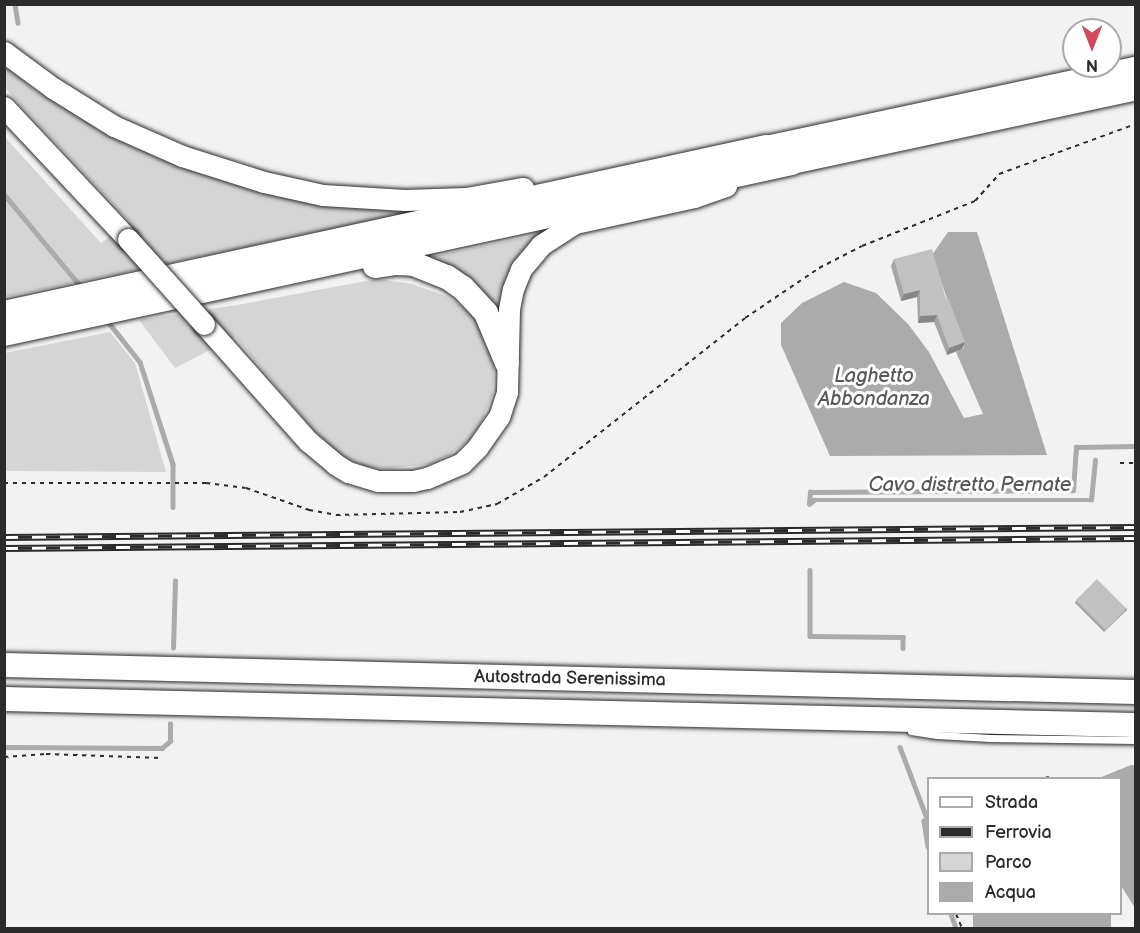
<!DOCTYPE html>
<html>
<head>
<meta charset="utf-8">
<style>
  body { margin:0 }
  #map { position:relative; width:1140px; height:933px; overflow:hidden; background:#f2f2f2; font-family:"Balsamiq Sans",sans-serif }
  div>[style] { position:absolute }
  .green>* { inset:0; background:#d5d5d5 }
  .water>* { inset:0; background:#ababab; transform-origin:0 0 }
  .stream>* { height:4.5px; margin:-2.25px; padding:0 2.25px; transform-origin:2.25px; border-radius:2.25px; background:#ababab }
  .path>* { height:2px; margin-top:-1px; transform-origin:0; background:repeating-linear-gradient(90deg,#2b2b2b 0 4.5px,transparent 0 9px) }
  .roads { filter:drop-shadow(0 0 2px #2b2b2b) drop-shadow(0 0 2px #2b2b2b) }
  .service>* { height:7px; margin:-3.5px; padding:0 3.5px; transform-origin:3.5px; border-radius:3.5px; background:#fff }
  .primary>* { height:21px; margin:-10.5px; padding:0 10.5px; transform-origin:10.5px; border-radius:10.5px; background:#fff }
  .trunk>* { height:22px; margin:-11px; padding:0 11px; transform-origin:11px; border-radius:11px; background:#fff }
  .motorway>* { height:24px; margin:-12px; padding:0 12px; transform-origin:12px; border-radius:12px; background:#fff }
  .rail>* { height:7px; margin-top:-3.5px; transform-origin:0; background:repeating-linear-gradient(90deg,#fff 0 14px,#2b2b2b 0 28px); box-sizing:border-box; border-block:2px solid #2b2b2b }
  .bridges { filter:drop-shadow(0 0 2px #2b2b2b) drop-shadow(0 0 2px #2b2b2b) }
  .primary-bridge>* { height:21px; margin:-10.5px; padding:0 10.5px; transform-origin:10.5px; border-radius:10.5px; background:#fff }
  .wall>* { inset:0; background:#a6a6a6 }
  .shaded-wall>* { inset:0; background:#878787; transform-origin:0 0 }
  .building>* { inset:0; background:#c1c1c1; transform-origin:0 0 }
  span { translate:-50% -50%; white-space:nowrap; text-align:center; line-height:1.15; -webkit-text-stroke:6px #fff; paint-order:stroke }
  .street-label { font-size:18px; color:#2b2b2b }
  .water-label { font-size:20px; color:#585858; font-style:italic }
  .frame { position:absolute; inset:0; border:6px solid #2b2b2b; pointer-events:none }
  .legend { position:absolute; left:927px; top:777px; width:195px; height:138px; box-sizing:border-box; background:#fff; border:2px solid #aaa; margin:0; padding:8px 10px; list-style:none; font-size:18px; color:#2b2b2b }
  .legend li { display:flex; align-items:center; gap:12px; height:30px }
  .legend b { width:30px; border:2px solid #aaa }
  .north { position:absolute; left:1062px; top:18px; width:60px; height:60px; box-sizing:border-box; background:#fff; border:2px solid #aaa; border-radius:50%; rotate:180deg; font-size:16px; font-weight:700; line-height:24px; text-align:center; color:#2b2b2b }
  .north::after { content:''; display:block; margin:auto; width:21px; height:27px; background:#d1495b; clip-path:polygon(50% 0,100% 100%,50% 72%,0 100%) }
</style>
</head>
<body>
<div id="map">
  <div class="green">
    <i style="clip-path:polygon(5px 66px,36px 91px,164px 160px,249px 188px,405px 214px,5px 297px,4px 136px,101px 243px,130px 222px,5px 88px)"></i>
    <i style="clip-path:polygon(540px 234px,500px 319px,425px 258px)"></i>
    <i style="clip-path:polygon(377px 279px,412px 284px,448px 297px,480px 319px,489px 343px,494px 367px,492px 396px,482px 420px,469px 440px,449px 455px,430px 464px,386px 469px,366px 467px,347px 459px,329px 448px,235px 337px,175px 368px,139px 320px,237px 305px)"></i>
    <i style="clip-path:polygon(110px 332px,135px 363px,166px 472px,5px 471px,5px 353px)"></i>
  </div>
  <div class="water">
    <i style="clip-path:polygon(948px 232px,977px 232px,1047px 455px,830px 456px,781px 345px,781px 323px,802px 303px,844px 282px,876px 293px,908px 324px,929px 352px,964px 418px,983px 414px,956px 352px,964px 348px,932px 255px)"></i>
    <i style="clip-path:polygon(1131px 765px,1136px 765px,1135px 908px,1121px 886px,1120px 778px,1099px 778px)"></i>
    <i style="left:973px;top:914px;width:138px;height:15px"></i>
  </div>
  <div class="stream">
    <i style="left:15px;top:4px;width:19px;rotate:81deg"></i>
    <i style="left:4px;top:194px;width:124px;rotate:50.3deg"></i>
    <i style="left:106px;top:319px;width:55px;rotate:51.7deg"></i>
    <i style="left:140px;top:362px;width:107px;rotate:72.1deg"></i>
    <i style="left:173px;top:464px;width:43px;rotate:90deg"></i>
    <i style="left:809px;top:502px;width:10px;rotate:-84deg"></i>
    <i style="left:810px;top:492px;width:263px;rotate:-0.4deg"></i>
    <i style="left:1073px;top:490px;width:43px;rotate:-86deg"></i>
    <i style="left:1076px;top:447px;width:60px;rotate:-1deg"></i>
    <i style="left:809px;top:504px;width:6px;rotate:-39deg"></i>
    <i style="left:814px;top:500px;width:277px"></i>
    <i style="left:1091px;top:500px;width:40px;rotate:-84.3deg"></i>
    <i style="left:810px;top:570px;width:66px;rotate:90deg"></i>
    <i style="left:810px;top:636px;width:93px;rotate:0.6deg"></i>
    <i style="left:903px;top:637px;width:11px;rotate:90deg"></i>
    <i style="left:173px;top:648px;width:67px;rotate:-88.3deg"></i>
    <i style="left:4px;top:747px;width:158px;rotate:0.4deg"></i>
    <i style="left:162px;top:748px;width:11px;rotate:-41deg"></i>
    <i style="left:170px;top:741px;width:17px;rotate:-90deg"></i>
    <i style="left:900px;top:747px;width:79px;rotate:69.3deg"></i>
    <i style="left:928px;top:821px;width:4px;rotate:180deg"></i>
    <i style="left:924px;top:821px;width:26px;rotate:81deg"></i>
    <i style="left:951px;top:914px;width:15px;rotate:70deg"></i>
  </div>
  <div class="path">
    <i style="left:1120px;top:463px;width:16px"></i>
    <i style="left:4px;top:483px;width:202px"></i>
    <i style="left:206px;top:483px;width:40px;rotate:7.1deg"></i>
    <i style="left:246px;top:488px;width:67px;rotate:19.2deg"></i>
    <i style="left:309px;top:510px;width:27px;rotate:10deg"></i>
    <i style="left:336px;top:515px;width:124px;rotate:-1.4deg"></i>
    <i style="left:460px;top:512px;width:38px;rotate:-12deg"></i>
    <i style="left:497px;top:504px;width:54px;rotate:-29.9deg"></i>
    <i style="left:544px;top:477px;width:256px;rotate:-38.3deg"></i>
    <i style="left:745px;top:318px;width:89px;rotate:-34deg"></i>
    <i style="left:819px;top:268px;width:48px;rotate:-27.1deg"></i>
    <i style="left:862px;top:246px;width:122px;rotate:-21.7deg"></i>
    <i style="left:975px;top:201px;width:36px;rotate:-48deg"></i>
    <i style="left:999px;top:174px;width:146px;rotate:-20.1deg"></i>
    <i style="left:4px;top:757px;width:42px;rotate:-4.1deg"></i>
    <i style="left:46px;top:754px;width:116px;rotate:2deg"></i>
    <i style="left:1045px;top:778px;width:4px;rotate:-14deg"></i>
    <i style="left:956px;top:914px;width:15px;rotate:67deg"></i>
  </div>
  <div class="roads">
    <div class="service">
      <i style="left:911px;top:731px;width:26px;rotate:9deg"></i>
      <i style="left:937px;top:735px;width:53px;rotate:3.2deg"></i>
      <i style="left:990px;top:738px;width:146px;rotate:0.8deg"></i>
    </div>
    <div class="primary">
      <i style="left:4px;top:52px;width:61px;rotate:36.3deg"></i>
      <i style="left:53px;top:88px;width:72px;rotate:31.9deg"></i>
      <i style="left:114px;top:126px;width:74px;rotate:23.8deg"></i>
      <i style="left:182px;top:156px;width:86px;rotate:17.6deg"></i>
      <i style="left:264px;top:182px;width:60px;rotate:12.4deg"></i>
      <i style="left:323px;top:195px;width:82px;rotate:3.5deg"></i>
      <i style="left:405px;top:200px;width:61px;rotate:-1.9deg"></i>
      <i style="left:466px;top:198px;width:58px;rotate:-10deg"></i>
      <i style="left:4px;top:107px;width:181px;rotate:46.8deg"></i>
      <i style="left:204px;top:324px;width:157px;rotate:48.4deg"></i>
      <i style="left:308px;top:441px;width:35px;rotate:40deg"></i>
      <i style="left:335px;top:464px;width:15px;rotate:32deg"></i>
      <i style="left:348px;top:472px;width:31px;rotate:17deg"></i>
      <i style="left:378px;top:481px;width:35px"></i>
      <i style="left:413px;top:481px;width:14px;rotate:-12deg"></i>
      <i style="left:427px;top:478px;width:38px;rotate:-23deg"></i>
      <i style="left:462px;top:463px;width:21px;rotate:-45deg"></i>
      <i style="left:477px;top:448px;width:38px;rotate:-55deg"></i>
      <i style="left:499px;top:417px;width:26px;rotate:-72deg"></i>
      <i style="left:507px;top:392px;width:83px;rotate:-88.6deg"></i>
      <i style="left:509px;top:309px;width:20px;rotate:-79deg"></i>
      <i style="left:513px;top:289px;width:22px;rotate:-68deg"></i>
      <i style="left:521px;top:269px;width:31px;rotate:-50deg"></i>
      <i style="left:541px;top:245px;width:40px;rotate:-32.9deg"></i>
      <i style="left:575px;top:223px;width:122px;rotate:-12.3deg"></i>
      <i style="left:694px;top:197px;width:34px;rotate:-19deg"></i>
    </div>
    <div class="trunk">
      <i style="left:766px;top:147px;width:378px;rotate:-12.1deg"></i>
      <i style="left:792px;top:163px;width:352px;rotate:-12.1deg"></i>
    </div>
    <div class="motorway">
      <i style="left:375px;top:266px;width:22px;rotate:-8deg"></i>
      <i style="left:397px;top:263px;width:17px;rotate:3deg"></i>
      <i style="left:414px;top:264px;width:35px;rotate:22deg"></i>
      <i style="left:447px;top:277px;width:19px;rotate:35deg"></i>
      <i style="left:463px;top:288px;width:34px;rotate:47deg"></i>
      <i style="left:486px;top:313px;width:54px;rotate:67.2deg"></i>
      <i style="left:4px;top:313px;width:780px;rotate:-12.29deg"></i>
      <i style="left:4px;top:334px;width:806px;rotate:-12.24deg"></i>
      <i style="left:4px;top:665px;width:1132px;rotate:1.37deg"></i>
      <i style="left:4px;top:699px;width:1132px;rotate:1.32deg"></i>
    </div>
  </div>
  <div class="rail">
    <i style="left:4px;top:537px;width:1132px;rotate:-0.51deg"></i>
    <i style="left:4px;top:548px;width:1132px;rotate:-0.51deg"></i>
  </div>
  <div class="bridges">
    <div class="primary-bridge">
      <i style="left:128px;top:239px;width:114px;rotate:48.2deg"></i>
    </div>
  </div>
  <div class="wall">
    <i style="clip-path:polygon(894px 259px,946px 299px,965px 342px,962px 349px,947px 355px,934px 322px,918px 323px,917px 297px,901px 301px,891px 266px)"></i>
    <i style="clip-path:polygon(1076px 600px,1127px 609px,1126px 611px,1104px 632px,1075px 603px)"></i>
  </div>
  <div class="shaded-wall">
    <i style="clip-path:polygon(920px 290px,917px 297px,901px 301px,904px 294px)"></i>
    <i style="clip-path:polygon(937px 315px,934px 322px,918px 323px,920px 316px)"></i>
    <i style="clip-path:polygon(965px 342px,962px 349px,947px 355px,949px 348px)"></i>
    <i style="left:1127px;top:609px;width:2px;height:30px;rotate:117deg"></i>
  </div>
  <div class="building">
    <i style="clip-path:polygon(932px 249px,946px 299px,948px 298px,965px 342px,949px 348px,937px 315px,920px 316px,920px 290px,904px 294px,894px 259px)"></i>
    <i style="left:1097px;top:579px;width:42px;height:30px;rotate:45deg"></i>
  </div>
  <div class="street-label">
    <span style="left:570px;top:679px;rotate:1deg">Autostrada Serenissima</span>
  </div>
  <div class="water-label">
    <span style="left:874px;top:388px">Laghetto<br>Abbondanza</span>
    <span style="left:970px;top:485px">Cavo distretto Pernate</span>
  </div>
  <div class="frame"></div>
  <ul class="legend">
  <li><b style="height:8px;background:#fff"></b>Strada</li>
  <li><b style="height:8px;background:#2b2b2b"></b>Ferrovia</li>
  <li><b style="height:16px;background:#d5d5d5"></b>Parco</li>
  <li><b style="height:16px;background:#ababab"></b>Acqua</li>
  </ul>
  <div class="north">N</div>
</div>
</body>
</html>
